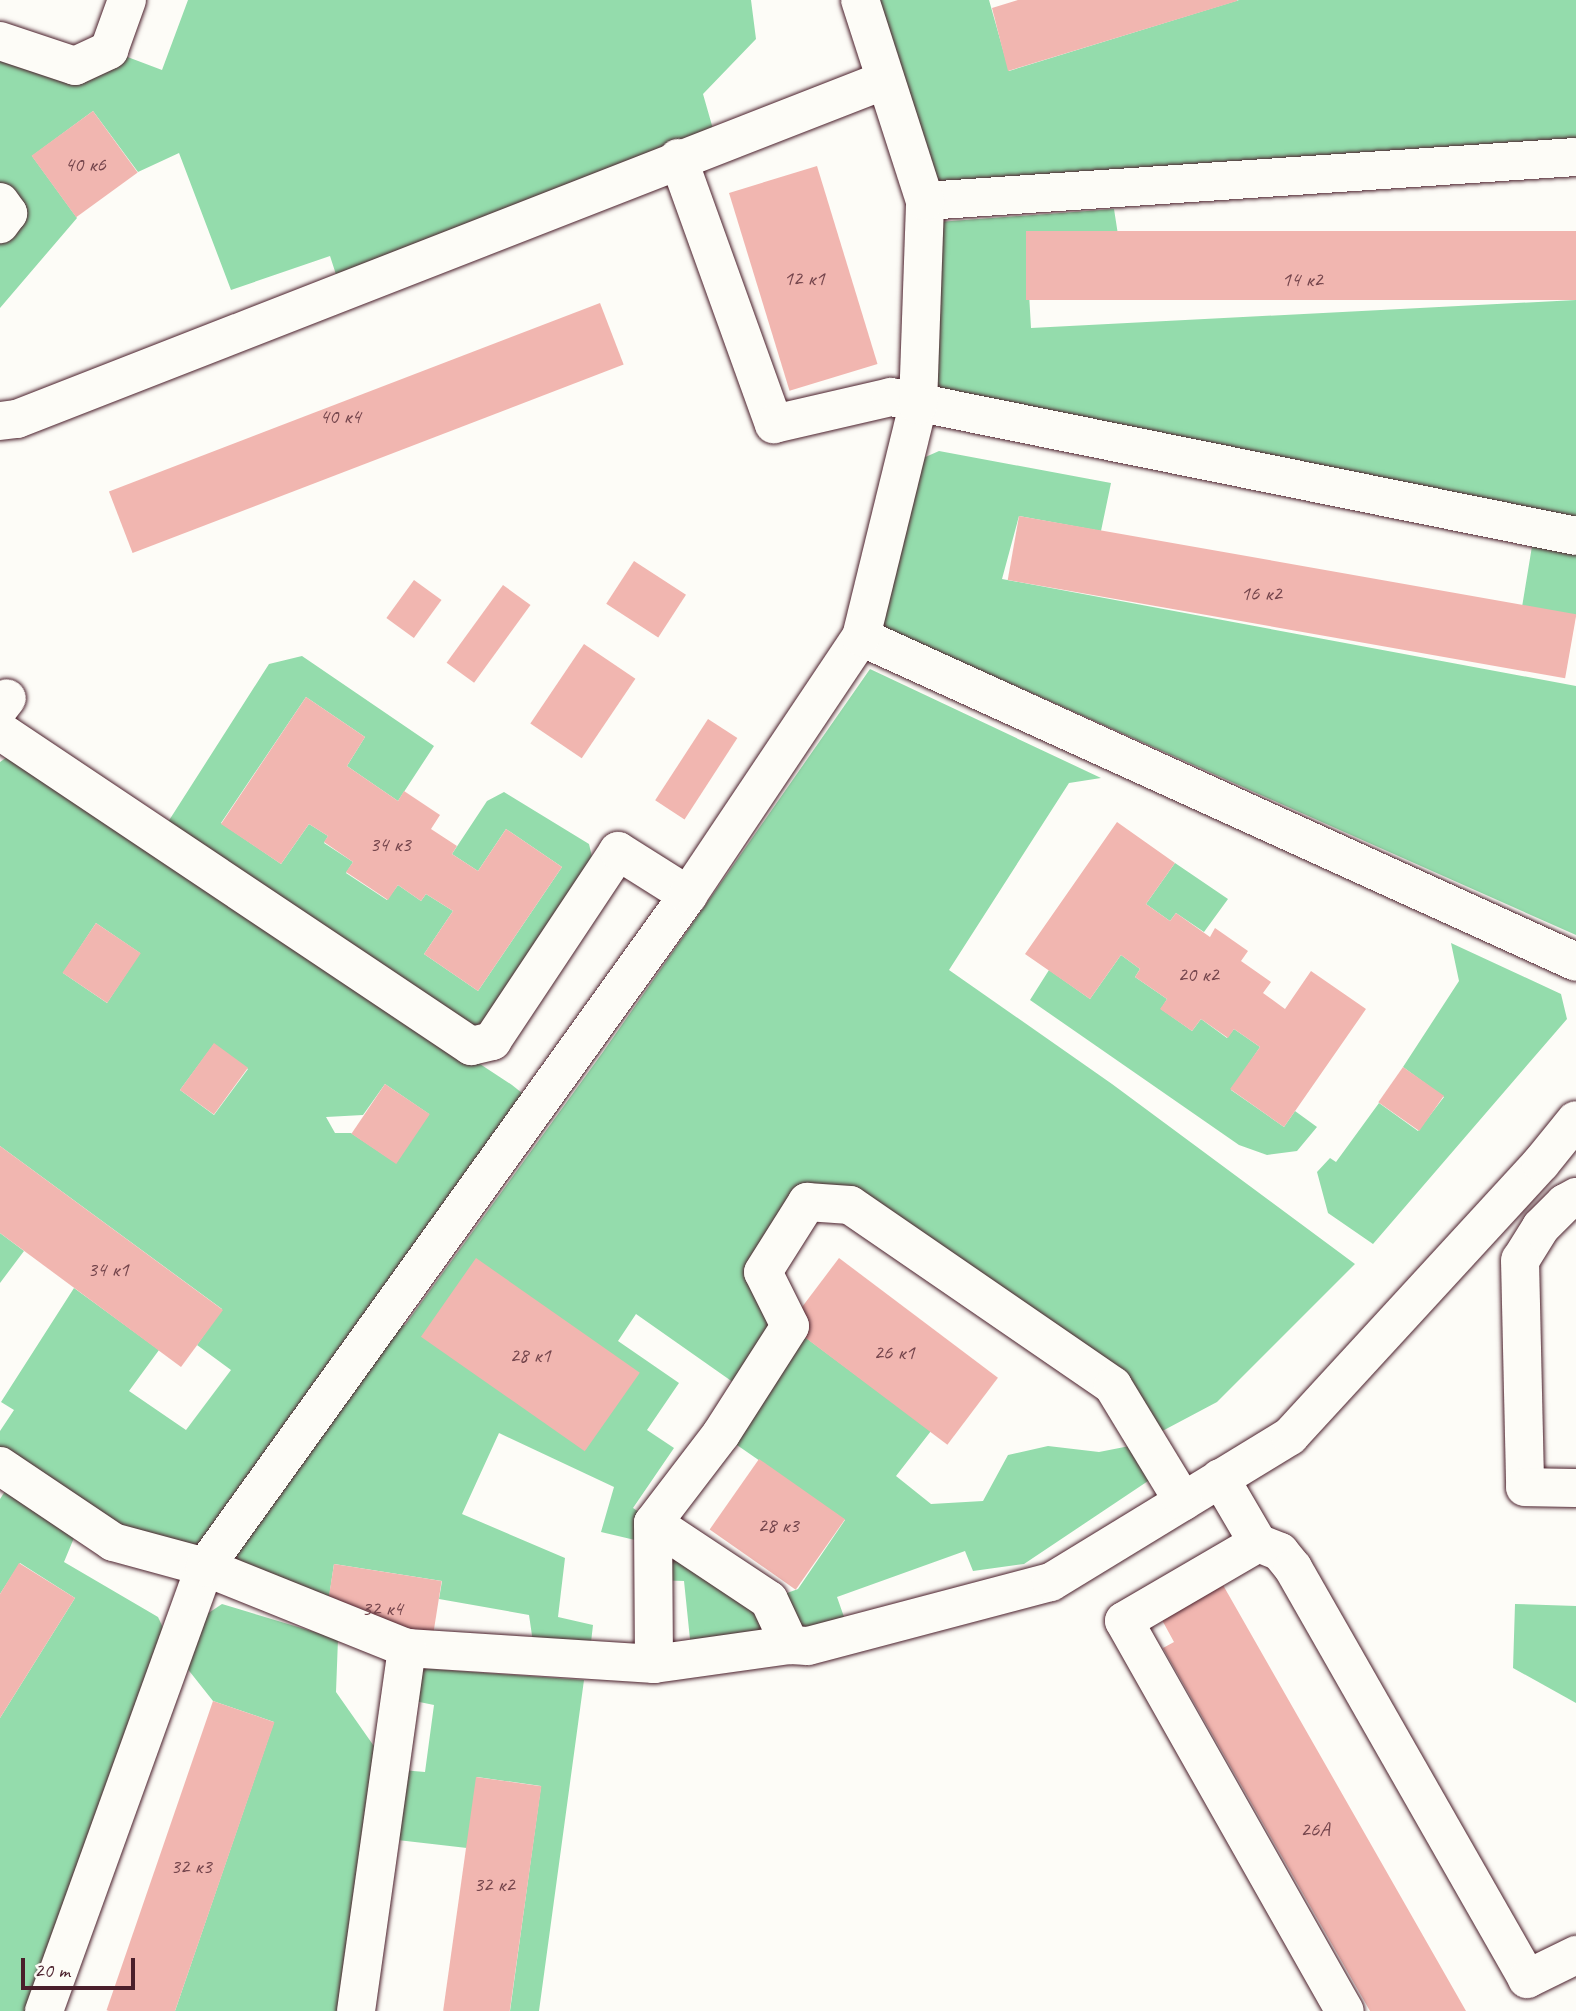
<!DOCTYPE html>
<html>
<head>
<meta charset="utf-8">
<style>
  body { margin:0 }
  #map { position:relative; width:1576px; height:2011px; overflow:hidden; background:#fdfcf7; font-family:Caveat,sans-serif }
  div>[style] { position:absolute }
  .green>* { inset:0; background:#94dcac }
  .building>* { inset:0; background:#f1b6b0; transform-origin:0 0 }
  .roads { filter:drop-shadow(0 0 2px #4a1f2b) drop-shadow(0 0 2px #4a1f2b) }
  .minor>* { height:38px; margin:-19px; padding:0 19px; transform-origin:19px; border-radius:19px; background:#fdfcf7 }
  span { translate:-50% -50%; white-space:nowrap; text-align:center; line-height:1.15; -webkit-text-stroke:5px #fdfcf7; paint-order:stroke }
  .number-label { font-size:21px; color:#74454c }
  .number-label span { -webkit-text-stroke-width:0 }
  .scale { position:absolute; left:21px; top:1958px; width:114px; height:32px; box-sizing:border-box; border:4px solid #4a1f2b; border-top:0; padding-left:9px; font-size:21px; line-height:24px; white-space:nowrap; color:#4a1f2b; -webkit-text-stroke:5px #fdfcf7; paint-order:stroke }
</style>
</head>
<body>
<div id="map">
  <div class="green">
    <i style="clip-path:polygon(188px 0,751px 0,756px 39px,703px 94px,717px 143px,341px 290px,330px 256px,231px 290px,179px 153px,138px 172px,93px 111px,32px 156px,77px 218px,0 308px,0 41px,109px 50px,162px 70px)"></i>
    <i style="clip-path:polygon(860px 0,989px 0,1009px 71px,1239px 0,1576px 0,1576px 157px,925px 201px)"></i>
    <i style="clip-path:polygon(1114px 209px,1121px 254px,1027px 259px,1031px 328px,1576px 300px,1576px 617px,1522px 607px,1535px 528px,919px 405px,925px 223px)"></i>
    <i style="clip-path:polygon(939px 451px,1111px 483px,1101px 531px,1019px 516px,1002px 579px,1576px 686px,1576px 935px,865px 619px,903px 467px)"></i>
    <i style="clip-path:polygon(302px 656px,434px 746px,398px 801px,347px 766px,365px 737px,306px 697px,221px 823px,281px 864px,309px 824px,328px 836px,324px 843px,353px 862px,346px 873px,387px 900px,398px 885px,421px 901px,426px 894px,453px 911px,424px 954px,478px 991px,562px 867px,506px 829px,478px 871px,452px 854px,487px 801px,504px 792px,589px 844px,594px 865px,489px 1020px,466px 1030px,168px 822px,269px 664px)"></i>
    <i style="clip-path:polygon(evenodd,870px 669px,1101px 778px,1069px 783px,949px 970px,1112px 1084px,1355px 1264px,1217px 1402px,1151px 1437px,1119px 1381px,799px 1194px,763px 1273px,790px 1326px,931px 1431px,896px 1476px,931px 1504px,983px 1501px,1008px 1455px,1048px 1446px,1099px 1452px,1145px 1443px,1163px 1471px,1024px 1564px,973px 1571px,965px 1551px,837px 1597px,850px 1634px,692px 1659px,684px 1581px,653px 1580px,652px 1544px,601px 1532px,614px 1487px,499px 1433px,462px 1514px,565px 1558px,558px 1617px,593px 1625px,589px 1660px,535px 1656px,529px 1615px,439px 1599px,442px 1581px,334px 1564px,326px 1618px,81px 1521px,64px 1562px,158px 1617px,174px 1651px,180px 1632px,222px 1604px,338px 1639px,336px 1692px,390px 1769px,425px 1772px,434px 1705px,400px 1698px,404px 1667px,584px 1680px,539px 2011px,510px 2011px,541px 1786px,477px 1777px,467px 1848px,380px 1838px,356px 2011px,175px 2011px,274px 1722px,213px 1701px,175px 1653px,44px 2011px,0 2011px,0 1718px,75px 1598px,20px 1563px,0 1594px,0 1499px,15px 1476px,0 1466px,0 1431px,14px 1410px,1px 1402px,74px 1288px,159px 1350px,129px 1391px,186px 1430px,231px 1370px,197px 1345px,222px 1309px,0 1146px,0 762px,10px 755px,512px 1085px,537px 1105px,380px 1323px,405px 1325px,603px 1052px,870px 669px,96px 923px,140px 953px,107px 1003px,63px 973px,96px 923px,870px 669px,214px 1044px,248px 1069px,214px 1115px,180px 1090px,214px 1044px,870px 669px,385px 1084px,429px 1114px,396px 1163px,351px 1133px,335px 1133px,326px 1117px,363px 1115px,385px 1084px,870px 669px,636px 1314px,747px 1392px,721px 1434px,845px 1520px,798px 1589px,768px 1600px,633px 1508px,674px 1448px,647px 1430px,679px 1383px,618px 1341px,636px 1314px)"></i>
    <i style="clip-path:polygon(1175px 863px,1228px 899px,1204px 932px,1176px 913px,1170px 921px,1146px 904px)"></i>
    <i style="clip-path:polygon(1451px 943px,1561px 994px,1567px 1019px,1373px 1244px,1328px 1213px,1317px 1172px,1330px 1158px,1336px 1162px,1379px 1103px,1418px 1131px,1444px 1097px,1403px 1067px,1459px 981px)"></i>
    <i style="clip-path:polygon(1121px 955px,1140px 969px,1135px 977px,1167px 999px,1161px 1009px,1192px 1031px,1201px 1019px,1227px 1038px,1234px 1029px,1260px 1047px,1231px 1090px,1284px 1127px,1295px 1111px,1317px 1127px,1297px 1151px,1267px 1155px,1239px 1145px,1030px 1000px,1049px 970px,1090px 999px)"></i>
    <i style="clip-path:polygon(0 1233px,24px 1251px,0 1283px)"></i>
    <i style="clip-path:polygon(1515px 1604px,1576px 1606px,1576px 1703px,1513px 1668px)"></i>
  </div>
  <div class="building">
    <i style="clip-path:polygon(1018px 0,1237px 0,1237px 1px,1008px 71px,992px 8px)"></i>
    <i style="left:93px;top:111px;width:76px;height:76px;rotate:54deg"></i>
    <i style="left:817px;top:166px;width:207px;height:92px;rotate:73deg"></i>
    <i style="left:1576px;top:231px;width:69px;height:550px;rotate:90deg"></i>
    <i style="left:600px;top:303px;width:66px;height:526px;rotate:69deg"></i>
    <i style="left:1019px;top:516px;width:566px;height:65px;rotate:10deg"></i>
    <i style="left:634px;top:561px;width:62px;height:51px;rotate:33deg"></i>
    <i style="left:414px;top:580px;width:34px;height:47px;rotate:36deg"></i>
    <i style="left:503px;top:585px;width:34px;height:96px;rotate:36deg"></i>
    <i style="left:584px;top:644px;width:62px;height:96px;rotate:34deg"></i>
    <i style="clip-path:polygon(306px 697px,365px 737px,347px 766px,398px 801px,404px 791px,440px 815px,431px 829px,457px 846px,452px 854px,478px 871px,506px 829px,562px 867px,478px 991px,424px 954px,453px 911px,426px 894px,421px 901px,398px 885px,388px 900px,346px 872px,353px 862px,324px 842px,328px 836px,309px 824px,281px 864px,221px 824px)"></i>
    <i style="left:708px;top:719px;width:35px;height:97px;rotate:33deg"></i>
    <i style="clip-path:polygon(1117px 822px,1175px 863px,1146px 904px,1170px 921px,1176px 913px,1210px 937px,1215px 928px,1248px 951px,1241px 961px,1271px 982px,1263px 993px,1285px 1009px,1311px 971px,1366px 1009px,1284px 1127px,1230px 1089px,1260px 1047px,1234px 1029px,1228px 1038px,1201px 1019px,1192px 1031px,1160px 1009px,1167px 999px,1135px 977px,1140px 969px,1121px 955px,1090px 999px,1025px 954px)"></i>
    <i style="left:96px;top:923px;width:54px;height:60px;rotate:34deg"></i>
    <i style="left:214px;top:1043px;width:42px;height:58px;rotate:36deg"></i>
    <i style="left:1403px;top:1067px;width:50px;height:43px;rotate:35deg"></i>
    <i style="left:385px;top:1084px;width:54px;height:60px;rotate:34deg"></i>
    <i style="clip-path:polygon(0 1146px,223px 1310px,181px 1367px,0 1233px)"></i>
    <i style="left:476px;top:1258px;width:200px;height:96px;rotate:35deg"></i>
    <i style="left:839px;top:1258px;width:199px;height:84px;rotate:37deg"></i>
    <i style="left:759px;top:1459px;width:105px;height:86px;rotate:35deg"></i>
    <i style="clip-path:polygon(19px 1563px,75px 1598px,0 1718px,0 1594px)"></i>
    <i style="left:334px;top:1564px;width:109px;height:55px;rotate:9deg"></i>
    <i style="clip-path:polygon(1223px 1585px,1466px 2011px,1370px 2011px,1163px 1648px,1174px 1642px,1162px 1620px)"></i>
    <i style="left:213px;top:1701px;width:65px;height:327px;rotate:19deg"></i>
    <i style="left:476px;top:1777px;width:66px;height:236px;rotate:8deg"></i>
  </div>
  <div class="roads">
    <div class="minor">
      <i style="left:0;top:41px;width:79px;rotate:18.4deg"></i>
      <i style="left:75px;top:66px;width:38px;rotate:-25deg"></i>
      <i style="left:109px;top:50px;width:53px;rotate:-70.2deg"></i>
      <i style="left:678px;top:158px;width:283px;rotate:70.2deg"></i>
      <i style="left:774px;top:424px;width:120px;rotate:-13deg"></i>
      <i style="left:891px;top:397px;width:699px;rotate:11.47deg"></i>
      <i style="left:925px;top:201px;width:652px;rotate:-3.87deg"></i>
      <i style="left:0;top:202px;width:14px;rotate:54deg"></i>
      <i style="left:8px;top:213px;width:14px;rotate:126deg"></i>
      <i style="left:0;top:421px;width:17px;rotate:-7deg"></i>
      <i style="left:17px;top:419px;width:932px;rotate:-21.33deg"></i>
      <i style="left:861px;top:637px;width:785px;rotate:24.44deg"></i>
      <i style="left:0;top:707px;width:11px;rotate:-52deg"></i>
      <i style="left:0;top:731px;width:567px;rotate:33.77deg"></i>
      <i style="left:471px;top:1046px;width:22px;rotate:-13deg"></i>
      <i style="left:492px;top:1041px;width:228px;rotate:-56.4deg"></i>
      <i style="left:618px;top:851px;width:83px;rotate:32.2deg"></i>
      <i style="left:1576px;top:1197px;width:13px;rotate:151deg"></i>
      <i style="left:1565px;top:1203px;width:34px;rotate:135deg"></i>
      <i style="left:1541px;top:1227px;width:39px;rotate:122deg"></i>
      <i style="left:1520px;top:1260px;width:227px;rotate:88.7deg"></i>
      <i style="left:1525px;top:1487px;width:51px;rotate:1.1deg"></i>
      <i style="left:0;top:1466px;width:136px;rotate:33.9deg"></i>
      <i style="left:113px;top:1542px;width:95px;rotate:15.2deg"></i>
      <i style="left:205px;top:1567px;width:218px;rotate:21.9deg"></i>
      <i style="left:407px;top:1648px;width:248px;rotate:3.7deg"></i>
      <i style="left:654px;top:1664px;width:137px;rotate:-8deg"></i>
      <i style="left:790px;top:1645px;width:18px;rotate:3deg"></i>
      <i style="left:808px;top:1646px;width:251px;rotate:-14.8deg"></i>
      <i style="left:1051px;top:1582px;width:280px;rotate:-31.4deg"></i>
      <i style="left:1290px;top:1436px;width:371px;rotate:-47.4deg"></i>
      <i style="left:1541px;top:1163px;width:55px;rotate:-50.9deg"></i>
      <i style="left:1220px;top:1478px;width:75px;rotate:59.7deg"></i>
      <i style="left:1258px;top:1543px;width:24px;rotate:22deg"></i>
      <i style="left:1280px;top:1552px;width:21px;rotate:51deg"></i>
      <i style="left:1293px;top:1568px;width:473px;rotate:60.3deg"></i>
      <i style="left:1527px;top:1979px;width:55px;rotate:-26.1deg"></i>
      <i style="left:653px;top:1523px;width:139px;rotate:33.6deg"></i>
      <i style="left:769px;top:1600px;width:50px;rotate:65deg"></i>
      <i style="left:1258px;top:1543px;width:155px;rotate:149.8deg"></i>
      <i style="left:1124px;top:1621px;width:448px;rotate:60.5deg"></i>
      <i style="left:654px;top:1664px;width:141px;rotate:-90.4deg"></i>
      <i style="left:653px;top:1523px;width:112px;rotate:-52.6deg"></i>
      <i style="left:721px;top:1434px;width:128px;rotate:-57.4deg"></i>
      <i style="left:790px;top:1326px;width:60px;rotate:-116.6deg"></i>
      <i style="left:763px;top:1272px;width:83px;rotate:-57.8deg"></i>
      <i style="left:807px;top:1202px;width:43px;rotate:4deg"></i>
      <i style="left:850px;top:1205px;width:319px;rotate:34.5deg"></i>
      <i style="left:1113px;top:1386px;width:135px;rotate:58.7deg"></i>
      <i style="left:44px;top:2011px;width:472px;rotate:-70.1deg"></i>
      <i style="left:205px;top:1567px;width:828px;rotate:-54.29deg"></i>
      <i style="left:688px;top:895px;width:311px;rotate:-56.2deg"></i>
      <i style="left:861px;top:637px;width:239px;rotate:-76.2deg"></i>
      <i style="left:918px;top:405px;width:204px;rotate:-88deg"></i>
      <i style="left:925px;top:201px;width:211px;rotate:-107.9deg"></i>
      <i style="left:356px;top:2011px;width:367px;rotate:-82deg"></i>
    </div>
  </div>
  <div class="number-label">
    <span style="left:85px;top:164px">40 к6</span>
    <span style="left:804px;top:278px">12 к1</span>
    <span style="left:1302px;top:279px">14 к2</span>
    <span style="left:340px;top:416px">40 к4</span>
    <span style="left:1261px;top:593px">16 к2</span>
    <span style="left:390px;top:844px">34 к3</span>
    <span style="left:1198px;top:974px">20 к2</span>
    <span style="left:108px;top:1269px">34 к1</span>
    <span style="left:894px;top:1352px">26 к1</span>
    <span style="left:530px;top:1355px">28 к1</span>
    <span style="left:778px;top:1525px">28 к3</span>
    <span style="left:382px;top:1608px">32 к4</span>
    <span style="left:1315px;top:1829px">26А</span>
    <span style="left:191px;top:1866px">32 к3</span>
    <span style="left:494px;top:1884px">32 к2</span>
  </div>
  <div class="scale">20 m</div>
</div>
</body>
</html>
